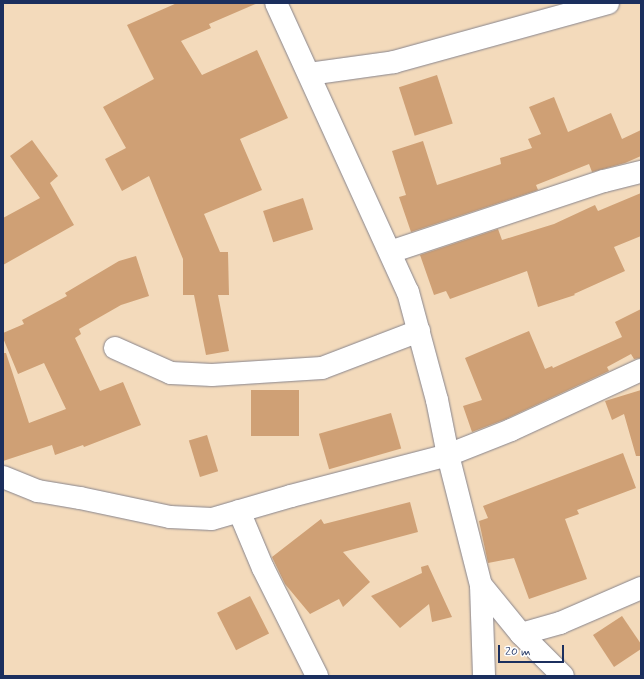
<!DOCTYPE html>
<html>
<head>
<meta charset="utf-8">
<style>
  body { margin:0 }
  #map { position:relative; width:644px; height:679px; overflow:hidden; background:#f3dabb; font-family:Mynerve,sans-serif }
  div>[style] { position:absolute }
  .building>* { inset:0; background:#cfa075; transform-origin:0 0 }
  .roads { filter:drop-shadow(0 0 1px #87848c) drop-shadow(0 0 1px #87848c) }
  .street>* { height:22px; margin:-11px; padding:0 11px; transform-origin:11px; border-radius:11px; background:#fff }
  span { translate:-50% -50%; white-space:nowrap; text-align:center; line-height:1.15; -webkit-text-stroke:3px #fff; paint-order:stroke }
  .frame { position:absolute; inset:0; border:4px solid #1b2f5e; pointer-events:none }
  .scale { position:absolute; left:498px; top:645px; width:66px; height:18px; box-sizing:border-box; border:2px solid #1b2f5e; border-top:0; padding-left:5px; font-size:12px; line-height:14px; white-space:nowrap; color:#1b2f5e; -webkit-text-stroke:3px #fff; paint-order:stroke }
</style>
</head>
<body>
<div id="map">
  <div class="building">
    <i style="clip-path:polygon(177px 3px,258px 3px,209px 24px,211px 28px,181px 41px,202px 75px,257px 50px,288px 118px,240px 139px,262px 190px,204px 214px,220px 252px,228px 252px,229px 295px,218px 295px,229px 351px,206px 355px,194px 295px,183px 295px,183px 259px,149px 176px,122px 191px,105px 159px,126px 148px,103px 107px,154px 79px,127px 25px)"></i>
    <i style="left:437px;top:75px;width:51px;height:40px;rotate:72deg"></i>
    <i style="clip-path:polygon(554px 97px,568px 132px,611px 113px,622px 139px,641px 130px,641px 156px,625px 163px,592px 172px,589px 164px,536px 185px,538px 190px,411px 232px,399px 197px,406px 195px,392px 151px,423px 141px,437px 185px,501px 164px,500px 158px,532px 148px,528px 139px,541px 134px,529px 107px)"></i>
    <i style="clip-path:polygon(32px 140px,58px 176px,50px 183px,74px 225px,3px 265px,3px 218px,40px 198px,10px 156px)"></i>
    <i style="clip-path:polygon(641px 193px,641px 236px,614px 247px,625px 271px,574px 294px,575px 295px,538px 307px,527px 271px,450px 299px,446px 291px,434px 295px,420px 255px,498px 229px,502px 240px,554px 224px,595px 205px,598px 211px)"></i>
    <i style="left:303px;top:198px;width:33px;height:42px;rotate:72deg"></i>
    <i style="clip-path:polygon(136px 256px,149px 296px,121px 305px,79px 329px,81px 334px,75px 338px,100px 391px,123px 382px,141px 425px,84px 447px,83px 445px,55px 455px,52px 445px,3px 461px,3px 353px,6px 353px,29px 423px,66px 409px,44px 363px,18px 374px,3px 338px,3px 333px,24px 324px,22px 320px,67px 296px,65px 293px,119px 261px)"></i>
    <i style="clip-path:polygon(641px 309px,641px 358px,634px 359px,631px 354px,607px 367px,609px 371px,506px 419px,472px 432px,463px 406px,482px 400px,465px 358px,529px 331px,545px 369px,552px 366px,553px 368px,622px 337px,615px 322px)"></i>
    <i style="left:299px;top:390px;width:46px;height:48px;rotate:90deg"></i>
    <i style="clip-path:polygon(641px 390px,641px 456px,636px 456px,624px 414px,612px 420px,605px 401px)"></i>
    <i style="left:391px;top:413px;width:37px;height:75px;rotate:74deg"></i>
    <i style="left:207px;top:435px;width:38px;height:19px;rotate:73deg"></i>
    <i style="clip-path:polygon(623px 453px,636px 488px,577px 510px,579px 514px,565px 519px,587px 579px,529px 599px,514px 558px,488px 563px,479px 521px,488px 518px,483px 506px)"></i>
    <i style="clip-path:polygon(410px 502px,418px 532px,343px 552px,370px 582px,343px 607px,339px 599px,310px 614px,285px 584px,272px 557px,321px 519px,324px 524px)"></i>
    <i style="clip-path:polygon(428px 565px,452px 617px,432px 622px,429px 604px,400px 628px,371px 596px,422px 573px,421px 567px)"></i>
    <i style="left:250px;top:596px;width:42px;height:37px;rotate:63deg"></i>
    <i style="clip-path:polygon(622px 616px,641px 644px,641px 649px,614px 667px,593px 635px)"></i>
  </div>
  <div class="roads">
    <div class="street">
      <i style="left:276px;top:3px;width:318px;rotate:65.5deg"></i>
      <i style="left:408px;top:292px;width:112px;rotate:75deg"></i>
      <i style="left:437px;top:400px;width:56px;rotate:78.7deg"></i>
      <i style="left:448px;top:455px;width:134px;rotate:75.8deg"></i>
      <i style="left:481px;top:585px;width:91px;rotate:88.1deg"></i>
      <i style="left:309px;top:74px;width:86px;rotate:-8deg"></i>
      <i style="left:394px;top:62px;width:222px;rotate:-15.4deg"></i>
      <i style="left:390px;top:252px;width:225px;rotate:-18.4deg"></i>
      <i style="left:604px;top:181px;width:38px;rotate:-14deg"></i>
      <i style="left:115px;top:348px;width:61px;rotate:24.1deg"></i>
      <i style="left:171px;top:373px;width:41px;rotate:2.8deg"></i>
      <i style="left:212px;top:375px;width:110px;rotate:-3.6deg"></i>
      <i style="left:322px;top:368px;width:104px;rotate:-20.9deg"></i>
      <i style="left:3px;top:477px;width:38px;rotate:22deg"></i>
      <i style="left:38px;top:491px;width:43px;rotate:9.5deg"></i>
      <i style="left:80px;top:498px;width:92px;rotate:11.9deg"></i>
      <i style="left:170px;top:517px;width:42px;rotate:2.7deg"></i>
      <i style="left:212px;top:519px;width:82px;rotate:-16.2deg"></i>
      <i style="left:291px;top:496px;width:162px;rotate:-14.6deg"></i>
      <i style="left:448px;top:455px;width:68px;rotate:-21.6deg"></i>
      <i style="left:511px;top:430px;width:143px;rotate:-24.8deg"></i>
      <i style="left:239px;top:511px;width:62px;rotate:67.2deg"></i>
      <i style="left:263px;top:568px;width:121px;rotate:63.4deg"></i>
      <i style="left:481px;top:585px;width:63px;rotate:50.8deg"></i>
      <i style="left:521px;top:634px;width:59px;rotate:45deg"></i>
      <i style="left:521px;top:634px;width:41px;rotate:-15.8deg"></i>
      <i style="left:560px;top:623px;width:88px;rotate:-23.4deg"></i>
    </div>
  </div>
  <div class="frame"></div>
  <div class="scale">20 m</div>
</div>
</body>
</html>
